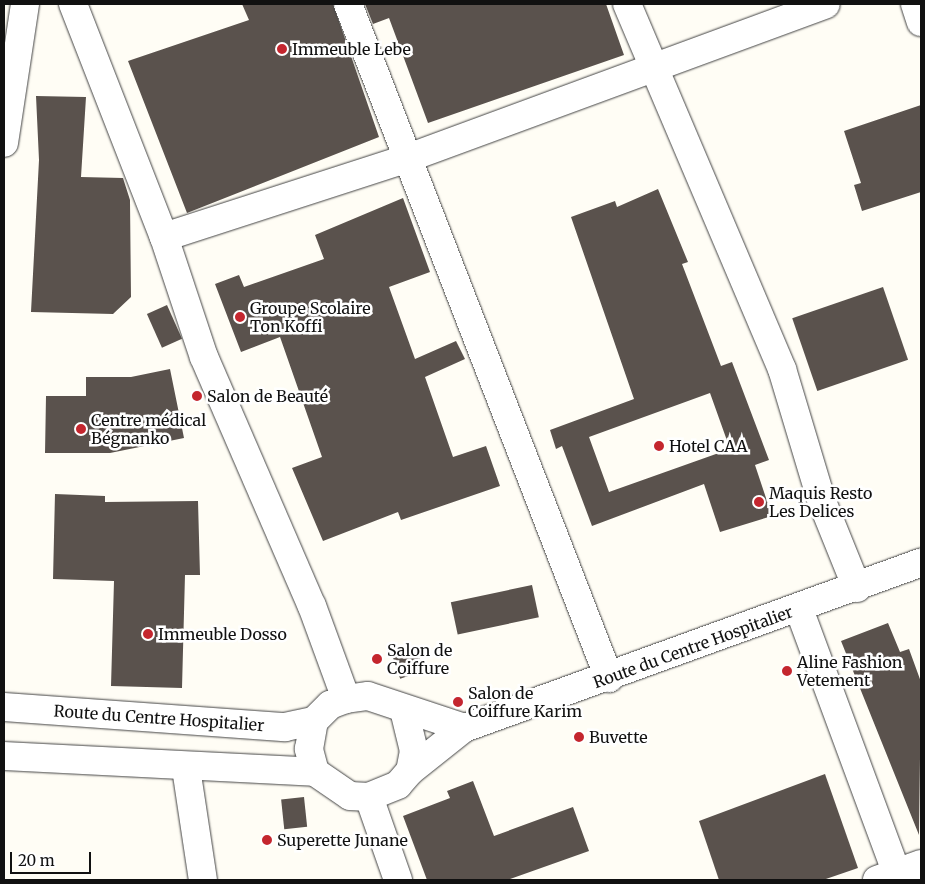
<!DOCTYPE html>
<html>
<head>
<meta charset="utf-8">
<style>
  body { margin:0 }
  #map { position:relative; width:925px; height:884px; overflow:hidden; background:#fffdf5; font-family:Merriweather,serif }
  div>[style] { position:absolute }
  .building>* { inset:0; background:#5a524d; transform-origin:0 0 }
  .roads { filter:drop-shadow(0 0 1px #444) drop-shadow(0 0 1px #444) }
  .minor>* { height:28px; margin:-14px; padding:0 14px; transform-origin:14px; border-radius:14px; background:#fff }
  .dots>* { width:14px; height:14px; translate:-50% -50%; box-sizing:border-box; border:2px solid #fff; border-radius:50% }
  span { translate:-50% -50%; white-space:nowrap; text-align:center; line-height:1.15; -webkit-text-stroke:5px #fff; paint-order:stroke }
  .poi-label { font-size:16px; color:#111 }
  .left { translate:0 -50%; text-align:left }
  .street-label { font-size:16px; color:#111 }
  .frame { position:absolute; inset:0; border:5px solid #111; pointer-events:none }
  .scale { position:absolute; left:10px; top:852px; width:81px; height:22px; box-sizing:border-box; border:2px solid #111; border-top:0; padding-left:6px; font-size:15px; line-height:18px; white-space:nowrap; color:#111; -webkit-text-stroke:4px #fff; paint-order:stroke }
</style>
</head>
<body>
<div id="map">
  <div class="building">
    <i style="clip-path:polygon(242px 4px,333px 4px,379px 137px,187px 213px,128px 61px,249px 20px)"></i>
    <i style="clip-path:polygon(365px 4px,606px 4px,624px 55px,428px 123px,389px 18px,373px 24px)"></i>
    <i style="clip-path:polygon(36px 96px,86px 97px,81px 177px,123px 178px,130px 200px,131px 297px,113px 314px,31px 312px,39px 160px)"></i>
    <i style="clip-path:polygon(921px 105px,921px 192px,862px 211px,854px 185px,861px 183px,844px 131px)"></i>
    <i style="clip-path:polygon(evenodd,658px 189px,688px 262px,682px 264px,721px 366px,732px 362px,769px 460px,755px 465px,772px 516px,720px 532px,704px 484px,592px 526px,562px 446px,556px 449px,550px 430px,634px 399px,571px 217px,615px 201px,617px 207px,658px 189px,710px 393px,730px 449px,609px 492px,589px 437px,710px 393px)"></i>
    <i style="clip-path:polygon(403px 198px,430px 272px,389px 287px,415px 359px,456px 341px,465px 359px,425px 377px,453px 457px,486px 446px,500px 486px,401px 520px,398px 512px,323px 541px,292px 468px,322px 457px,280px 337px,241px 352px,215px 284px,239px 275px,244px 287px,324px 259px,315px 235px)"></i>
    <i style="left:883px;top:287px;width:77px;height:96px;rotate:71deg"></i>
    <i style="left:167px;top:305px;width:37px;height:22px;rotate:66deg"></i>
    <i style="clip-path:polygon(170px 369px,184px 438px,110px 453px,45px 453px,46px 396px,86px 396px,86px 377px,131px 377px)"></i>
    <i style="clip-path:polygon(55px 494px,105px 496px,105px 502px,198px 501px,200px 575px,185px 575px,182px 688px,111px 686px,114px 581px,53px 579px)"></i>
    <i style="left:532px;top:585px;width:33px;height:83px;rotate:78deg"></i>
    <i style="clip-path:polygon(888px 623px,900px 652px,909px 649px,921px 682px,919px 835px,841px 641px)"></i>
    <i style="left:416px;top:648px;width:24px;height:25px;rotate:71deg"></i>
    <i style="clip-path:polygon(825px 774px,858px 868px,823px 880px,719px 880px,699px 821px)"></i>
    <i style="clip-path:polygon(473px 781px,494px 836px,573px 807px,589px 851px,507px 880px,427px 880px,403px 816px,450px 798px,447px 791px)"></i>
    <i style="left:304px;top:797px;width:30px;height:23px;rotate:84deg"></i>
  </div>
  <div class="roads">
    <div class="minor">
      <i style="left:73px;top:4px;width:250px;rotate:68.7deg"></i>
      <i style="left:164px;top:237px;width:126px;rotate:71.6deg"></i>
      <i style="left:204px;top:357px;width:271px;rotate:66.6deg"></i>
      <i style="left:312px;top:606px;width:99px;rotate:69.9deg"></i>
      <i style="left:348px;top:4px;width:723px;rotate:68.83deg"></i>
      <i style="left:627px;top:4px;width:397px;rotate:67deg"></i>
      <i style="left:782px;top:369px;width:136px;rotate:73.3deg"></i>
      <i style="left:821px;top:499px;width:96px;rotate:68deg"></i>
      <i style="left:915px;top:4px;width:19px;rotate:72deg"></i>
      <i style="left:4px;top:143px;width:141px;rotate:-81.4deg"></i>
      <i style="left:164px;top:237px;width:256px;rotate:-17.9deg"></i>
      <i style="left:408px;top:158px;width:445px;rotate:-20.2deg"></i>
      <i style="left:799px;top:609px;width:289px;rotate:69.7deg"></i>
      <i style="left:4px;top:707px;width:282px;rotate:4.1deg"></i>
      <i style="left:285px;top:727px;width:30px;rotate:-12deg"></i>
      <i style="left:404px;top:710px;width:42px;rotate:76.3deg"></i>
      <i style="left:414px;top:751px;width:20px;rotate:101deg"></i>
      <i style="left:410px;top:771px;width:18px;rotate:131deg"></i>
      <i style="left:398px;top:785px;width:31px;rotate:158deg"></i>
      <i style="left:369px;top:797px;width:19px;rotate:-177deg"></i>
      <i style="left:350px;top:796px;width:42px;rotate:-145.6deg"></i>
      <i style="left:315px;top:772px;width:24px;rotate:-105deg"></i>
      <i style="left:309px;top:749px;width:28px;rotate:-80deg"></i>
      <i style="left:314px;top:721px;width:23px;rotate:-45deg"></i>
      <i style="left:330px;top:705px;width:17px;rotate:-21deg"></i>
      <i style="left:346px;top:699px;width:22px;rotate:-8deg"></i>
      <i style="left:368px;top:696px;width:101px;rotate:18.4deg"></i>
      <i style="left:4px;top:756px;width:311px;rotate:2.9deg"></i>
      <i style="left:186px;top:768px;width:113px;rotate:81.4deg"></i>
      <i style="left:410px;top:771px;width:69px;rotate:-38.5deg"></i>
      <i style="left:464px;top:728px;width:486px;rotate:-19.9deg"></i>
      <i style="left:369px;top:797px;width:88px;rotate:70.7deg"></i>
      <i style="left:877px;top:880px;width:47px;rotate:-20deg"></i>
    </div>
  </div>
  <div class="dots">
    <i style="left:282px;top:49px;background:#c4262e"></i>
    <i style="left:240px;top:317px;background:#c4262e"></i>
    <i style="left:197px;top:396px;background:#c4262e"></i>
    <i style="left:81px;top:429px;background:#c4262e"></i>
    <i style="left:659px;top:446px;background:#c4262e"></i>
    <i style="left:759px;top:502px;background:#c4262e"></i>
    <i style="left:148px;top:634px;background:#c4262e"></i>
    <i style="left:377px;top:659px;background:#c4262e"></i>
    <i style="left:787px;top:671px;background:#c4262e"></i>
    <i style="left:458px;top:702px;background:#c4262e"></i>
    <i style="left:579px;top:737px;background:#c4262e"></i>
    <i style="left:267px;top:840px;background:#c4262e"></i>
  </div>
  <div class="poi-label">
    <span class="left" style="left:292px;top:49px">Immeuble Lebe</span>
    <span class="left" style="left:250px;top:317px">Groupe Scolaire<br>Ton Koffi</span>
    <span class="left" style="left:207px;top:396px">Salon de Beauté</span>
    <span class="left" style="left:91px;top:429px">Centre médical<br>Bégnanko</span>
    <span class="left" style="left:669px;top:446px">Hotel CAA</span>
    <span class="left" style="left:769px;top:502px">Maquis Resto<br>Les Delices</span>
    <span class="left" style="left:158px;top:634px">Immeuble Dosso</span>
    <span class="left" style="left:387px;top:659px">Salon de<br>Coiffure</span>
    <span class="left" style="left:797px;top:671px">Aline Fashion<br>Vetement</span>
    <span class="left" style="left:468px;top:702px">Salon de<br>Coiffure Karim</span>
    <span class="left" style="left:589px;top:737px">Buvette</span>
    <span class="left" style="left:277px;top:840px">Superette Junane</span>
  </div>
  <div class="street-label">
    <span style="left:693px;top:647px;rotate:-20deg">Route du Centre Hospitalier</span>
    <span style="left:159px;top:718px;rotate:4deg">Route du Centre Hospitalier</span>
  </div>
  <div class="frame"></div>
  <div class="scale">20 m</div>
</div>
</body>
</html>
